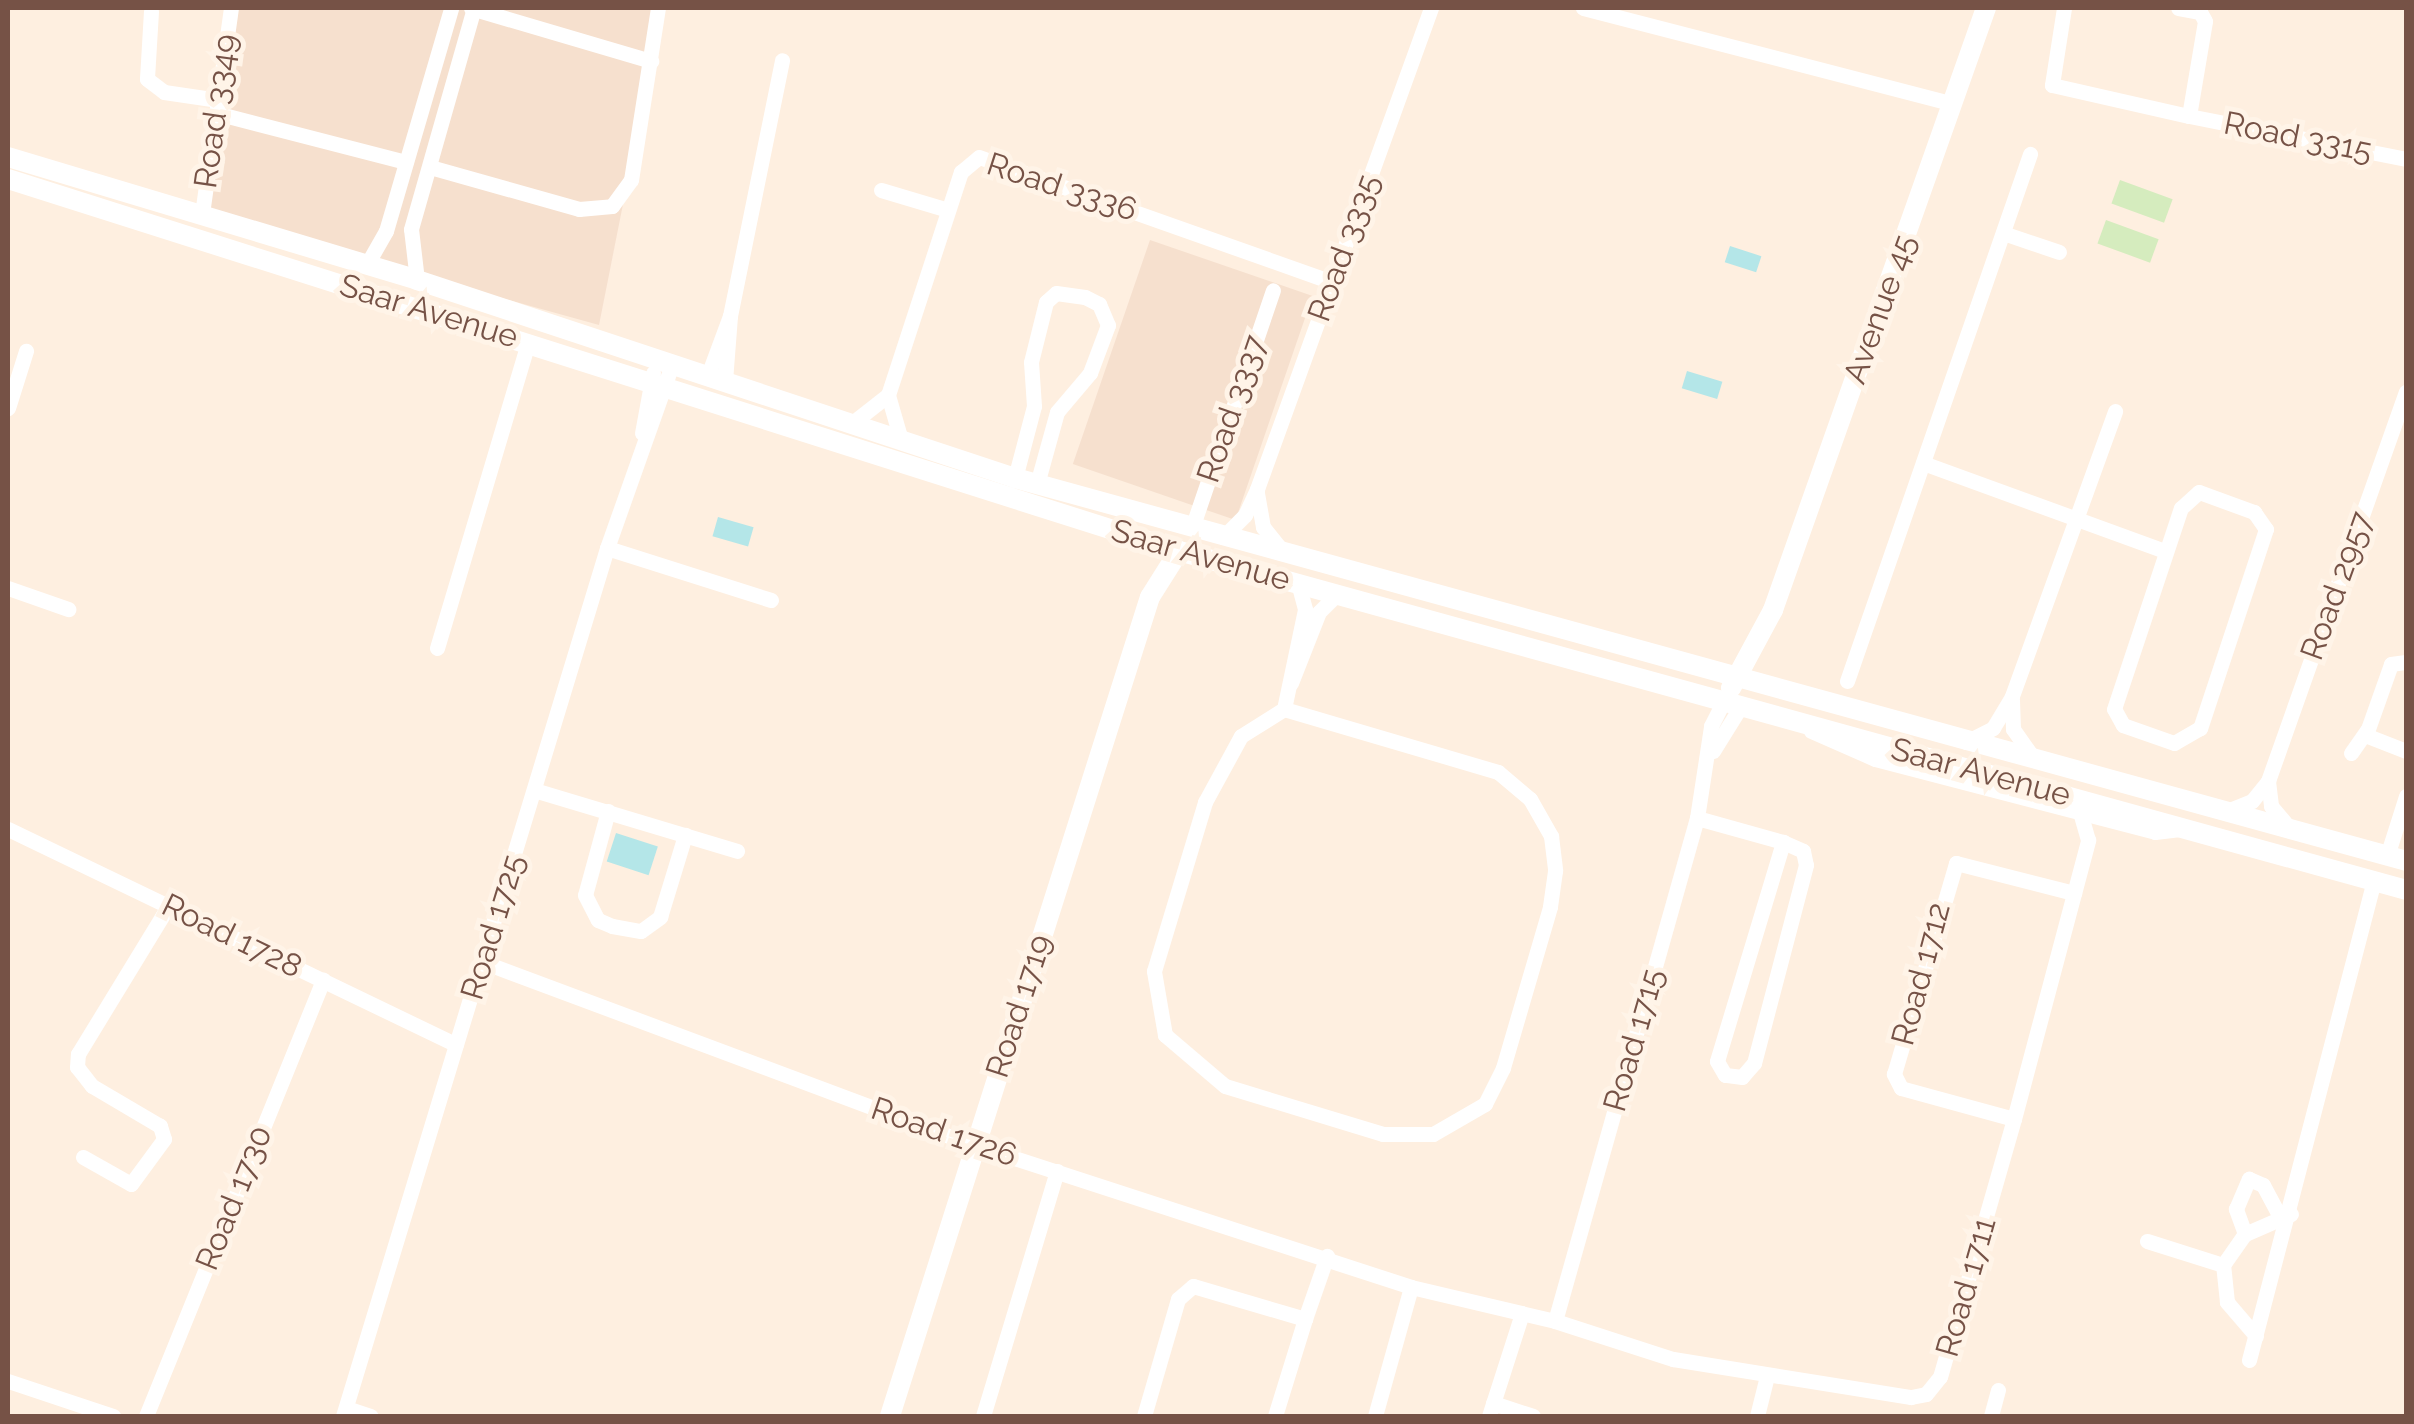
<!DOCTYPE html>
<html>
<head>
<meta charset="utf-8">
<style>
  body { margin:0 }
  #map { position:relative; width:2414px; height:1424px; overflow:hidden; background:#feefe0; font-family:Raleway,sans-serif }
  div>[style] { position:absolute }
  .residential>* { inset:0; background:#f6e0ce; transform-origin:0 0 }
  .green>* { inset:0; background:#d5ecbe; transform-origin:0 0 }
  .water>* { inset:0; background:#b4e6e8; transform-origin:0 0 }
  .minor>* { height:15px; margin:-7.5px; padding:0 7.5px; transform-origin:7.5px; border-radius:7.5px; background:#fff }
  .tertiary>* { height:20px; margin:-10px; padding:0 10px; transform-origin:10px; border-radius:10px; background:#fff }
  span { translate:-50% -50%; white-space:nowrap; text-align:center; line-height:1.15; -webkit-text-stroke:10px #fff4e8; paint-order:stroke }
  .street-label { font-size:32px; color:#765246 }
  .frame { position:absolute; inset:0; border:10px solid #765246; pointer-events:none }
</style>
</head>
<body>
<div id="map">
  <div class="residential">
    <i style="clip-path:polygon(234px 8px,662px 8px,599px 325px,207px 216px)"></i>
    <i style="left:1150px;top:240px;width:172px;height:237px;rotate:19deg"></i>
  </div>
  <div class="green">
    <i style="left:2120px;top:180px;width:56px;height:25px;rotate:20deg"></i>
    <i style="left:2106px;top:220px;width:56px;height:25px;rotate:20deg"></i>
  </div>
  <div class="water">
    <i style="left:1730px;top:246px;width:33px;height:17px;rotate:18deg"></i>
    <i style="left:1687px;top:371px;width:37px;height:18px;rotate:17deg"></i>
    <i style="left:718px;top:517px;width:37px;height:20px;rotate:16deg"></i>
    <i style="left:616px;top:833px;width:44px;height:30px;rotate:18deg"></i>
  </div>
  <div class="minor">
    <i style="left:471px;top:8px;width:188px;rotate:16.4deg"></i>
    <i style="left:1583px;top:8px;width:382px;rotate:14.5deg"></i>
    <i style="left:2064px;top:8px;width:78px;rotate:98.9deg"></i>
    <i style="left:2052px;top:85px;width:140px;rotate:12.8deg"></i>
    <i style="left:2189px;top:116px;width:96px;rotate:-80.4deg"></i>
    <i style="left:2205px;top:21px;width:10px;rotate:-119deg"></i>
    <i style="left:2200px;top:12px;width:22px;rotate:-170deg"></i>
    <i style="left:151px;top:11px;width:68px;rotate:93.4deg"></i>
    <i style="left:147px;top:79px;width:21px;rotate:37deg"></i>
    <i style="left:164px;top:92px;width:55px;rotate:8.4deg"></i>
    <i style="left:216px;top:113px;width:196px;rotate:14.5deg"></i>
    <i style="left:2189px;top:116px;width:221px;rotate:11.2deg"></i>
    <i style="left:430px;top:167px;width:155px;rotate:15.7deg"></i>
    <i style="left:579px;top:209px;width:33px;rotate:-5deg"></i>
    <i style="left:612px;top:206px;width:32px;rotate:-54deg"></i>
    <i style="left:631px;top:180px;width:174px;rotate:-81.1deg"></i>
    <i style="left:881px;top:190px;width:70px;rotate:16.6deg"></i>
    <i style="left:202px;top:214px;width:208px;rotate:-82deg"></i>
    <i style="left:2003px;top:233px;width:59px;rotate:18.7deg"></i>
    <i style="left:366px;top:266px;width:40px;rotate:-60.3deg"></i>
    <i style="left:386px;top:231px;width:232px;rotate:-73.7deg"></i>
    <i style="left:417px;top:280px;width:51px;rotate:-96.7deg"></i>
    <i style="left:411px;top:229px;width:230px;rotate:-74.1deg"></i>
    <i style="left:708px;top:375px;width:63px;rotate:-69.6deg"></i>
    <i style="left:730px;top:316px;width:261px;rotate:-78.5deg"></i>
    <i style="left:725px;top:381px;width:65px;rotate:-85.6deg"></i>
    <i style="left:888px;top:395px;width:47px;rotate:73.9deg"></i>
    <i style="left:8px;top:408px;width:60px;rotate:-72.5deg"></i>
    <i style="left:851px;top:424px;width:47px;rotate:-38.1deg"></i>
    <i style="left:888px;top:395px;width:235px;rotate:-71.9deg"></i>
    <i style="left:961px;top:172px;width:23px;rotate:-40deg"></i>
    <i style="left:979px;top:157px;width:374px;rotate:19.5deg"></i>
    <i style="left:642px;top:433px;width:61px;rotate:-79.6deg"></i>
    <i style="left:1923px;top:463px;width:258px;rotate:20deg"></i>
    <i style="left:1015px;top:478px;width:74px;rotate:-75.2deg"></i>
    <i style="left:1034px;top:406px;width:44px;rotate:-93.9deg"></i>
    <i style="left:1031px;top:362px;width:62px;rotate:-76deg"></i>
    <i style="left:1046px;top:302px;width:13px;rotate:-42deg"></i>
    <i style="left:1056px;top:293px;width:29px;rotate:8deg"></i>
    <i style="left:1085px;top:297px;width:16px;rotate:27deg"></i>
    <i style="left:1099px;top:304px;width:23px;rotate:67deg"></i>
    <i style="left:1108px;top:325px;width:51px;rotate:110.6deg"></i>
    <i style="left:1090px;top:373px;width:51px;rotate:130.2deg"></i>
    <i style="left:1057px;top:412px;width:75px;rotate:105.5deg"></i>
    <i style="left:2199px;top:492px;width:59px;rotate:20deg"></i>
    <i style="left:2254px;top:512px;width:21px;rotate:55deg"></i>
    <i style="left:2266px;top:529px;width:210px;rotate:108.3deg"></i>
    <i style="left:2200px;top:728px;width:30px;rotate:150deg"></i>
    <i style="left:2174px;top:743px;width:54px;rotate:-160.6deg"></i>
    <i style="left:2123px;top:725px;width:18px;rotate:-119deg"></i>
    <i style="left:2114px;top:709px;width:212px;rotate:-71.6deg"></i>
    <i style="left:2181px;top:508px;width:24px;rotate:-42deg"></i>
    <i style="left:1257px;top:493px;width:35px;rotate:80deg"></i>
    <i style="left:1263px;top:527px;width:32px;rotate:51deg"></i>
    <i style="left:1192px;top:528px;width:251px;rotate:-71.2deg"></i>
    <i style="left:1223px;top:537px;width:31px;rotate:-45deg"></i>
    <i style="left:1245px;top:515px;width:29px;rotate:-65deg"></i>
    <i style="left:1257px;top:489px;width:512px;rotate:-70.11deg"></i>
    <i style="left:607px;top:548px;width:172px;rotate:17.6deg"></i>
    <i style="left:8px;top:588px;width:64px;rotate:19.3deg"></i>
    <i style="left:437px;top:648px;width:319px;rotate:-73.4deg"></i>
    <i style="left:1847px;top:681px;width:558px;rotate:-70.85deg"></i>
    <i style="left:1291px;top:683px;width:76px;rotate:-68.5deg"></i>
    <i style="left:1319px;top:612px;width:25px;rotate:-45deg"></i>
    <i style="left:2012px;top:700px;width:29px;rotate:88deg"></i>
    <i style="left:2013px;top:729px;width:38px;rotate:55deg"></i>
    <i style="left:1284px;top:709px;width:223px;rotate:16.4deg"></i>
    <i style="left:1498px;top:772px;width:42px;rotate:40.2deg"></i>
    <i style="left:1530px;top:799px;width:43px;rotate:60.4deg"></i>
    <i style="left:1551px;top:836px;width:35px;rotate:83deg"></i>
    <i style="left:1555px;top:871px;width:36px;rotate:98deg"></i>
    <i style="left:1550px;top:907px;width:168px;rotate:106.3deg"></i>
    <i style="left:1503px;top:1068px;width:40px;rotate:116.6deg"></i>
    <i style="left:1485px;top:1104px;width:60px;rotate:150deg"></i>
    <i style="left:1433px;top:1134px;width:50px;rotate:180deg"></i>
    <i style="left:1383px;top:1134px;width:165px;rotate:-163.1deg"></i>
    <i style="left:1225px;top:1086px;width:79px;rotate:-139.6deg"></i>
    <i style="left:1165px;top:1035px;width:65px;rotate:-99.8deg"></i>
    <i style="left:1154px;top:971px;width:177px;rotate:-73.2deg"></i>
    <i style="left:1205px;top:802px;width:75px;rotate:-61.4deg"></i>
    <i style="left:1241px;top:736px;width:51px;rotate:-32.1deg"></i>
    <i style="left:1284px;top:709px;width:102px;rotate:-78.1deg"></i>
    <i style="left:1305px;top:609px;width:27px;rotate:-105deg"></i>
    <i style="left:1811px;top:731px;width:70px;rotate:23.6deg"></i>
    <i style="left:1875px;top:759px;width:289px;rotate:14.6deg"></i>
    <i style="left:2155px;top:832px;width:23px;rotate:-7deg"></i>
    <i style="left:2365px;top:735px;width:44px;rotate:21.3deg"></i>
    <i style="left:1966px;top:742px;width:30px;rotate:-27deg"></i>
    <i style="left:1993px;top:728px;width:37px;rotate:-59deg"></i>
    <i style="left:2012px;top:696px;width:303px;rotate:-70.1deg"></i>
    <i style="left:1713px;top:751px;width:53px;rotate:-58.1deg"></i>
    <i style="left:2351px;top:753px;width:29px;rotate:-55deg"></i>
    <i style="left:2368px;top:729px;width:69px;rotate:-70.5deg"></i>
    <i style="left:2391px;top:664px;width:15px;rotate:-8deg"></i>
    <i style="left:2268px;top:781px;width:25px;rotate:83deg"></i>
    <i style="left:2271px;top:806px;width:30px;rotate:50deg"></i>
    <i style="left:534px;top:790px;width:212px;rotate:16.7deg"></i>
    <i style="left:608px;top:811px;width:87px;rotate:105.3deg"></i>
    <i style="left:585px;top:895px;width:28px;rotate:63deg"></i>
    <i style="left:598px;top:920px;width:15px;rotate:23deg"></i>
    <i style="left:612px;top:926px;width:29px;rotate:10deg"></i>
    <i style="left:641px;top:931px;width:24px;rotate:-36deg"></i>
    <i style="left:660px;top:917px;width:86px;rotate:-73deg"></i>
    <i style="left:2227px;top:811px;width:27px;rotate:-22deg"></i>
    <i style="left:2252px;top:801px;width:26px;rotate:-51deg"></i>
    <i style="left:2268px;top:781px;width:413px;rotate:-70.5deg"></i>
    <i style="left:1697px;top:818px;width:89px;rotate:15.6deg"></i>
    <i style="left:1783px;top:842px;width:22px;rotate:24deg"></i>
    <i style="left:1803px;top:851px;width:14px;rotate:78deg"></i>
    <i style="left:1806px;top:865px;width:205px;rotate:104.7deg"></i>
    <i style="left:1754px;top:1063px;width:18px;rotate:131deg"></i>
    <i style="left:1742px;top:1077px;width:17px;rotate:-173deg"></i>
    <i style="left:1725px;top:1075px;width:16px;rotate:-120deg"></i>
    <i style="left:1717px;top:1061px;width:229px;rotate:-73.2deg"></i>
    <i style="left:8px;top:829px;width:497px;rotate:25.7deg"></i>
    <i style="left:2387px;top:856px;width:63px;rotate:-72.4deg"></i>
    <i style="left:483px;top:962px;width:515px;rotate:20.48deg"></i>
    <i style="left:965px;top:1142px;width:469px;rotate:18deg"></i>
    <i style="left:1411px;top:1287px;width:148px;rotate:13.3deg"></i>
    <i style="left:1555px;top:1321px;width:124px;rotate:17.9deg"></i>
    <i style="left:1673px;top:1359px;width:241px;rotate:9.1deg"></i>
    <i style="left:1911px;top:1397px;width:15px;rotate:-11deg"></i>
    <i style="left:1926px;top:1394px;width:22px;rotate:-51deg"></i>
    <i style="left:1940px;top:1377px;width:268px;rotate:-74deg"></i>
    <i style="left:2014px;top:1119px;width:289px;rotate:-75.1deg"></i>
    <i style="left:2088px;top:840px;width:29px;rotate:-106deg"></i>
    <i style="left:2014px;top:1119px;width:117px;rotate:-164.7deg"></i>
    <i style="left:1901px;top:1088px;width:16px;rotate:-117deg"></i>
    <i style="left:1894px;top:1074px;width:220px;rotate:-73.6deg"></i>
    <i style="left:1956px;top:863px;width:122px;rotate:14.3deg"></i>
    <i style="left:83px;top:1157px;width:55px;rotate:29.4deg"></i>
    <i style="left:131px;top:1184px;width:56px;rotate:-53.7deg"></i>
    <i style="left:164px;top:1139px;width:14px;rotate:-107deg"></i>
    <i style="left:160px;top:1126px;width:79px;rotate:-149.5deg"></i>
    <i style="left:92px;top:1086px;width:24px;rotate:-128deg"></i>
    <i style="left:77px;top:1067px;width:13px;rotate:-86deg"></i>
    <i style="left:78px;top:1054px;width:175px;rotate:-58.6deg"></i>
    <i style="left:2245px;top:1234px;width:27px;rotate:-110deg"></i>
    <i style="left:2236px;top:1209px;width:33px;rotate:-67deg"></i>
    <i style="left:2249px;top:1179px;width:15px;rotate:23deg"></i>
    <i style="left:2263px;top:1185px;width:36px;rotate:62deg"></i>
    <i style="left:2147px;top:1241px;width:80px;rotate:17.5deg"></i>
    <i style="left:1305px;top:1319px;width:67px;rotate:-70.8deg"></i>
    <i style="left:1555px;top:1321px;width:523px;rotate:-74.24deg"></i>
    <i style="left:1697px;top:818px;width:93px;rotate:-81.3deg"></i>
    <i style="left:1711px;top:726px;width:27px;rotate:-63deg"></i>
    <i style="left:2256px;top:1336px;width:45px;rotate:-130.5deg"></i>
    <i style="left:2227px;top:1302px;width:37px;rotate:-96deg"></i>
    <i style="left:2223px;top:1265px;width:38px;rotate:-55deg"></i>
    <i style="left:2245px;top:1234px;width:50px;rotate:-23.5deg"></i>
    <i style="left:2249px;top:1360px;width:496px;rotate:-75.4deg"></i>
    <i style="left:8px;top:1381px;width:111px;rotate:18.4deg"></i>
    <i style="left:1493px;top:1403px;width:42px;rotate:18deg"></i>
    <i style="left:346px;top:1408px;width:26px;rotate:18deg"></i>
    <i style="left:146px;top:1416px;width:471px;rotate:-67.9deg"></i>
    <i style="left:343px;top:1416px;width:907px;rotate:-73.08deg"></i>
    <i style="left:607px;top:548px;width:195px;rotate:-70.5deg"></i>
    <i style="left:983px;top:1416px;width:256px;rotate:-73.2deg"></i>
    <i style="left:1144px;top:1416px;width:122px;rotate:-73.8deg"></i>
    <i style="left:1178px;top:1299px;width:20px;rotate:-41deg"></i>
    <i style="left:1193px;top:1286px;width:117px;rotate:16.4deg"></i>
    <i style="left:1305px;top:1319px;width:102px;rotate:107.2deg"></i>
    <i style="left:1375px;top:1416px;width:134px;rotate:-74.4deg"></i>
    <i style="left:1489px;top:1416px;width:108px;rotate:-72.2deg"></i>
    <i style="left:1757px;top:1416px;width:41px;rotate:-76deg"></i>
    <i style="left:1991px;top:1416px;width:27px;rotate:-75deg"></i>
  </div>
  <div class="tertiary">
    <i style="left:8px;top:157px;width:427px;rotate:16.7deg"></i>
    <i style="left:417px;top:280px;width:630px;rotate:18.32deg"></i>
    <i style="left:1015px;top:478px;width:1443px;rotate:15.39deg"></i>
    <i style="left:8px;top:179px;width:1229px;rotate:17.62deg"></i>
    <i style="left:1179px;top:551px;width:1273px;rotate:15.44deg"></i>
    <i style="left:1731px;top:688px;width:89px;rotate:-61.7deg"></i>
    <i style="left:1773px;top:610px;width:639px;rotate:-70.52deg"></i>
    <i style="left:890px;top:1416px;width:859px;rotate:-72.39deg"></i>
    <i style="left:1150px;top:597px;width:54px;rotate:-57.8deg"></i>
  </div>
  <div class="street-label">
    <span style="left:216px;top:111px;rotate:-82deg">Road 3349</span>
    <span style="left:2298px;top:137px;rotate:11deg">Road 3315</span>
    <span style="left:1062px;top:187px;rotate:18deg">Road 3336</span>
    <span style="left:1344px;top:248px;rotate:-70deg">Road 3335</span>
    <span style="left:1880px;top:309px;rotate:-70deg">Avenue 45</span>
    <span style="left:429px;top:311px;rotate:17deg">Saar Avenue</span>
    <span style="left:1232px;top:409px;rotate:-71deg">Road 3337</span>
    <span style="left:1201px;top:555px;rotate:16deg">Saar Avenue</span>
    <span style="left:2337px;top:586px;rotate:-70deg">Road 2957</span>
    <span style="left:1981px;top:772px;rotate:15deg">Saar Avenue</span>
    <span style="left:493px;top:927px;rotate:-73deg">Road 1725</span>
    <span style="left:232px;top:936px;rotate:26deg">Road 1728</span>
    <span style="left:1921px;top:974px;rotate:-75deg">Road 1712</span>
    <span style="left:1019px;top:1006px;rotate:-72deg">Road 1719</span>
    <span style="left:1634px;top:1040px;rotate:-74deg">Road 1715</span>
    <span style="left:944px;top:1132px;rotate:19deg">Road 1726</span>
    <span style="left:234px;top:1198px;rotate:-68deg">Road 1730</span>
    <span style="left:1966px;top:1287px;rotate:-74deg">Road 1711</span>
  </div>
  <div class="frame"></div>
</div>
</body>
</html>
